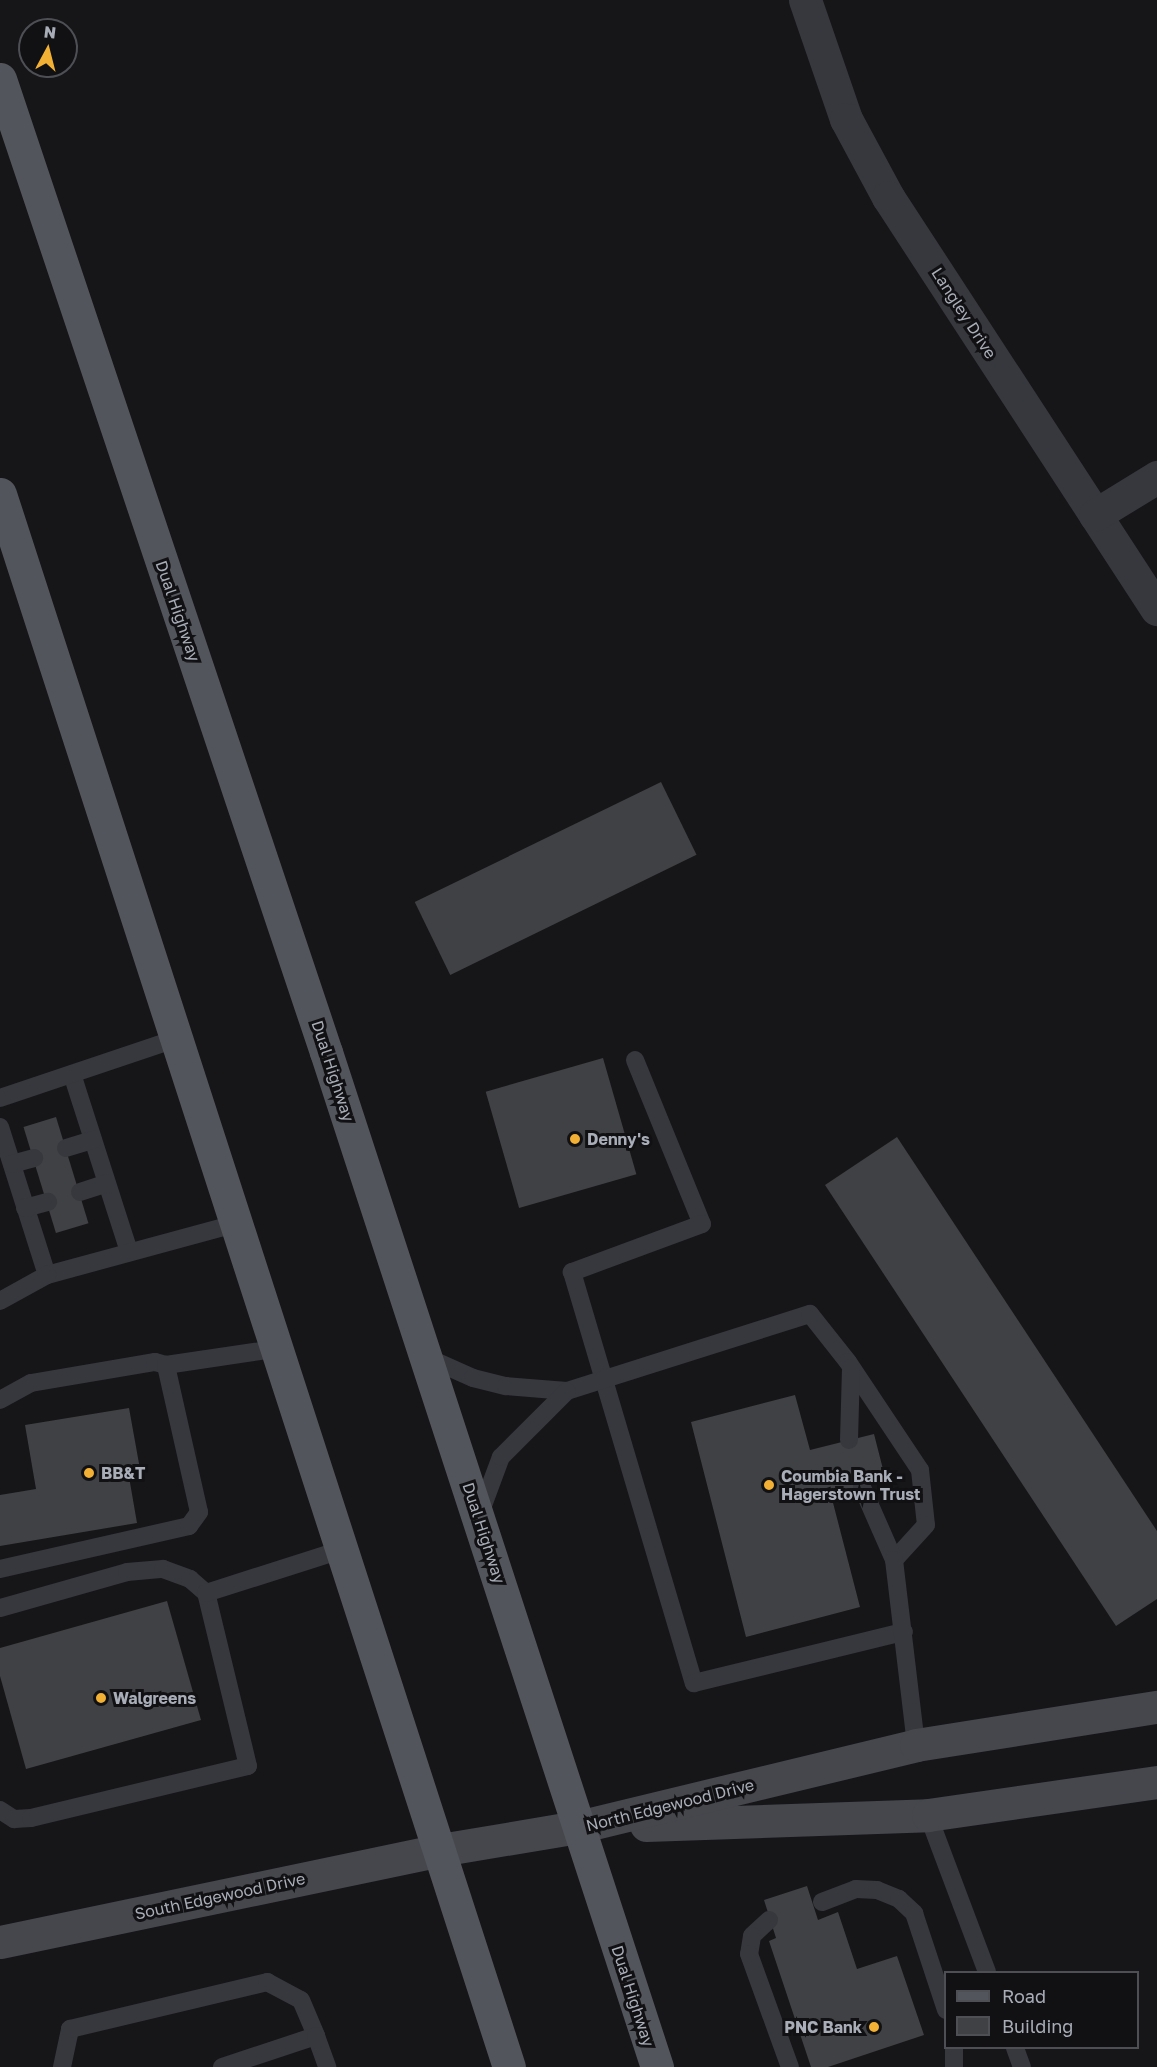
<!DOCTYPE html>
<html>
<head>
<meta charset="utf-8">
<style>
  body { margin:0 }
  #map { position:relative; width:1157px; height:2067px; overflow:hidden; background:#161618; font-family:"Golos Text",sans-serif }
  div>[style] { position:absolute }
  .building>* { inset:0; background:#404145; transform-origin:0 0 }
  .service>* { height:18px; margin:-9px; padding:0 9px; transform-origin:9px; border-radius:9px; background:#37383d }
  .minor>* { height:33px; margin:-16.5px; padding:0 16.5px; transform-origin:16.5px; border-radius:16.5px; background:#37383d }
  .secondary>* { height:33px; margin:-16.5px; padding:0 16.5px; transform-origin:16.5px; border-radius:16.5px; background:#45474d }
  .primary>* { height:33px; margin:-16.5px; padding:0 16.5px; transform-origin:16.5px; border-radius:16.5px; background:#53555c }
  .dots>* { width:16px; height:16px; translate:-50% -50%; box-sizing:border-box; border:3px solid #111113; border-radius:50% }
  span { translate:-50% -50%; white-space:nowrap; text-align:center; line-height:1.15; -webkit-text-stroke:6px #111113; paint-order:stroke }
  .street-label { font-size:16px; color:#a8adb8 }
  .poi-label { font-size:16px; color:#a8adb8; font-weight:700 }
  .left { translate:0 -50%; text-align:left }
  .right { translate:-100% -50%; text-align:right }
  .legend { position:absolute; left:944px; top:1971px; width:195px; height:78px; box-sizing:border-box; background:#111113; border:2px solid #4d4f55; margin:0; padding:8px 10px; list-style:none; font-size:18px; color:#a8adb8 }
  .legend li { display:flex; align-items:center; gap:12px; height:30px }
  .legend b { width:30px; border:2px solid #4d4f55 }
  .north { position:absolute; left:18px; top:18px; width:60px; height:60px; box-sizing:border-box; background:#111113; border:2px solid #4d4f55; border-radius:50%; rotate:7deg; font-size:16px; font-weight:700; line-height:24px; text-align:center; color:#a8adb8 }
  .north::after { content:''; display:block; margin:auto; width:21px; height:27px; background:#f2b134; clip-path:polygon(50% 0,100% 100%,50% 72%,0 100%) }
</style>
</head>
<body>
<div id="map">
  <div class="building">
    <i style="left:661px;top:782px;width:81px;height:274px;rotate:64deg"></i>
    <i style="left:603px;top:1058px;width:121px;height:122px;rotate:74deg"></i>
    <i style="left:56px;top:1117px;width:111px;height:34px;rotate:73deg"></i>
    <i style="clip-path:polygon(897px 1137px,1157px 1531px,1157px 1599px,1116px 1626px,825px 1185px)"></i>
    <i style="clip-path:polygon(795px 1395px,810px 1450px,874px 1434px,886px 1481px,831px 1495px,860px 1607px,746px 1637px,691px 1422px)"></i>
    <i style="clip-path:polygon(129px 1408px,140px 1469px,128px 1471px,137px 1523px,0 1546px,0 1495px,36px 1489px,25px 1425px)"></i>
    <i style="clip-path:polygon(167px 1601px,201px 1720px,26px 1769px,0 1676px,0 1648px)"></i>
    <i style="clip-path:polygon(807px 1886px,818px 1920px,838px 1912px,857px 1969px,897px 1956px,924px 2035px,828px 2067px,811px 2067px,769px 1941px,776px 1938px,764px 1900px)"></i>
  </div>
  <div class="service">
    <i style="left:635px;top:1060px;width:177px;rotate:67.8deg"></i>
    <i style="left:702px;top:1224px;width:139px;rotate:159.7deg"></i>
    <i style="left:572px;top:1272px;width:429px;rotate:73.5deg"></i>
    <i style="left:694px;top:1683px;width:216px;rotate:-13.7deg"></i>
    <i style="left:72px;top:1074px;width:187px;rotate:72.2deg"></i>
    <i style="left:0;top:1098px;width:185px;rotate:-18.6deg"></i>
    <i style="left:0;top:1127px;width:155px;rotate:72.4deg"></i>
    <i style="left:47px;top:1275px;width:195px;rotate:-15.2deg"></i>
    <i style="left:66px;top:1148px;width:28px;rotate:-17deg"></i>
    <i style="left:12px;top:1164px;width:23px;rotate:-15deg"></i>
    <i style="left:80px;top:1192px;width:28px;rotate:-18deg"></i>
    <i style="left:25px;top:1208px;width:24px;rotate:-15deg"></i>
    <i style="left:0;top:1301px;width:54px;rotate:-29deg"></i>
    <i style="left:426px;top:1357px;width:51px;rotate:24.1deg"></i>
    <i style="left:473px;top:1378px;width:34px;rotate:14deg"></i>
    <i style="left:506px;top:1386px;width:61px;rotate:4.7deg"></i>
    <i style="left:567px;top:1391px;width:255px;rotate:-17.6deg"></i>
    <i style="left:810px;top:1314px;width:61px;rotate:51.6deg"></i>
    <i style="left:848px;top:1362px;width:130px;rotate:56.3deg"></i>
    <i style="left:920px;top:1470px;width:55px;rotate:83.8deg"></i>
    <i style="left:926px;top:1525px;width:47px;rotate:132.4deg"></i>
    <i style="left:0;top:1400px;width:35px;rotate:-29deg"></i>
    <i style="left:31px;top:1383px;width:126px;rotate:-9.6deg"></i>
    <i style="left:155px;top:1362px;width:11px;rotate:15deg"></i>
    <i style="left:166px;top:1365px;width:110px;rotate:-8.4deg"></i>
    <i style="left:849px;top:1440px;width:72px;rotate:-88.4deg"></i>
    <i style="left:862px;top:1487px;width:80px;rotate:66.3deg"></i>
    <i style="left:894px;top:1560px;width:186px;rotate:83.2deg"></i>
    <i style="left:479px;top:1516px;width:63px;rotate:-69.6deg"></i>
    <i style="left:501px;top:1457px;width:93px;rotate:-45deg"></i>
    <i style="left:0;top:1569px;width:194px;rotate:-12.8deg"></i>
    <i style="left:189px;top:1526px;width:17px;rotate:-54deg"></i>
    <i style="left:199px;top:1512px;width:151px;rotate:-102.7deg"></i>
    <i style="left:0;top:1608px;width:132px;rotate:-15.8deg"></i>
    <i style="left:127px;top:1572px;width:36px;rotate:-5deg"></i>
    <i style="left:163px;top:1569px;width:29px;rotate:20deg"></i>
    <i style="left:190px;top:1579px;width:21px;rotate:41deg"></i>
    <i style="left:0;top:1810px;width:17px;rotate:33deg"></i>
    <i style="left:14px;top:1819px;width:17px;rotate:-3deg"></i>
    <i style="left:31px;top:1818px;width:223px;rotate:-13.5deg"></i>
    <i style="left:248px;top:1766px;width:178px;rotate:-103.6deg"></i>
    <i style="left:206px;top:1593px;width:142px;rotate:-17.7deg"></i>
    <i style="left:928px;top:1815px;width:168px;rotate:69.4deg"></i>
    <i style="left:822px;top:1902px;width:36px;rotate:-21deg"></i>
    <i style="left:856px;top:1889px;width:21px;rotate:3deg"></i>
    <i style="left:877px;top:1890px;width:24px;rotate:22deg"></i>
    <i style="left:899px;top:1899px;width:21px;rotate:43deg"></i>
    <i style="left:914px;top:1913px;width:102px;rotate:71.7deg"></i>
    <i style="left:769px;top:1920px;width:23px;rotate:137deg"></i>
    <i style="left:752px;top:1936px;width:18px;rotate:99deg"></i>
    <i style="left:749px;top:1954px;width:120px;rotate:70.1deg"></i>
    <i style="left:954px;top:2048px;width:19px;rotate:90deg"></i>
    <i style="left:1015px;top:2048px;width:20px;rotate:70deg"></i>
    <i style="left:62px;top:2067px;width:39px;rotate:-78deg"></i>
    <i style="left:70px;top:2029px;width:203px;rotate:-13.4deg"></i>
    <i style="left:267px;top:1982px;width:38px;rotate:28deg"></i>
    <i style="left:301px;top:2000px;width:39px;rotate:67deg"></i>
    <i style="left:222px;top:2067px;width:99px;rotate:-18.3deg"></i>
    <i style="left:316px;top:2036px;width:33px;rotate:70deg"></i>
  </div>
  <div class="minor">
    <i style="left:805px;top:0;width:126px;rotate:71deg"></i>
    <i style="left:846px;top:119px;width:89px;rotate:61.7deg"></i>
    <i style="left:888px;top:197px;width:492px;rotate:56.9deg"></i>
    <i style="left:1095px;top:515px;width:73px;rotate:-31.5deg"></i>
  </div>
  <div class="secondary">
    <i style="left:646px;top:1825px;width:282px;rotate:-2deg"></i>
    <i style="left:928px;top:1815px;width:231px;rotate:-8.2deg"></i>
    <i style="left:0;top:1942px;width:450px;rotate:-11.8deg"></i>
    <i style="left:440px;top:1850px;width:140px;rotate:-9.5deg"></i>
    <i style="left:578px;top:1827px;width:348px;rotate:-13.6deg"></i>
    <i style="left:916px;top:1745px;width:244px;rotate:-9deg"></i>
  </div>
  <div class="primary">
    <i style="left:0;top:79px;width:1026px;rotate:71.48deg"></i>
    <i style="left:326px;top:1052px;width:1068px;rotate:71.94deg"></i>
    <i style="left:0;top:494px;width:1653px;rotate:72.07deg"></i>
  </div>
  <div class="dots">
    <i style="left:575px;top:1139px;background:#f2b134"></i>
    <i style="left:89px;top:1473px;background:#f2b134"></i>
    <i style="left:769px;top:1485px;background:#f2b134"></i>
    <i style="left:101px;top:1698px;background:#f2b134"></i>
    <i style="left:874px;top:2027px;background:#f2b134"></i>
  </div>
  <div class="street-label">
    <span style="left:964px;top:313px;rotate:57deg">Langley Drive</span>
    <span style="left:178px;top:611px;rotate:71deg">Dual Highway</span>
    <span style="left:333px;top:1071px;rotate:72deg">Dual Highway</span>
    <span style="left:484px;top:1533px;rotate:72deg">Dual Highway</span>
    <span style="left:670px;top:1805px;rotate:-14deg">North Edgewood Drive</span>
    <span style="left:220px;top:1896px;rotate:-12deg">South Edgewood Drive</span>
    <span style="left:633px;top:1996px;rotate:72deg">Dual Highway</span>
  </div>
  <div class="poi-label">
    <span class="left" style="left:587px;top:1139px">Denny's</span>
    <span class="left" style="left:101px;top:1473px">BB&amp;T</span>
    <span class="left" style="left:781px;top:1485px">Coumbia Bank -<br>Hagerstown Trust</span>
    <span class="left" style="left:113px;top:1698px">Walgreens</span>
    <span class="right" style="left:862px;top:2027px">PNC Bank</span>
  </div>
  <ul class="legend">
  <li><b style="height:8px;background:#53555c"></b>Road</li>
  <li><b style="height:16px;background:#404145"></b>Building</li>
  </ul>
  <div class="north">N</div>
</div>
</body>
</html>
